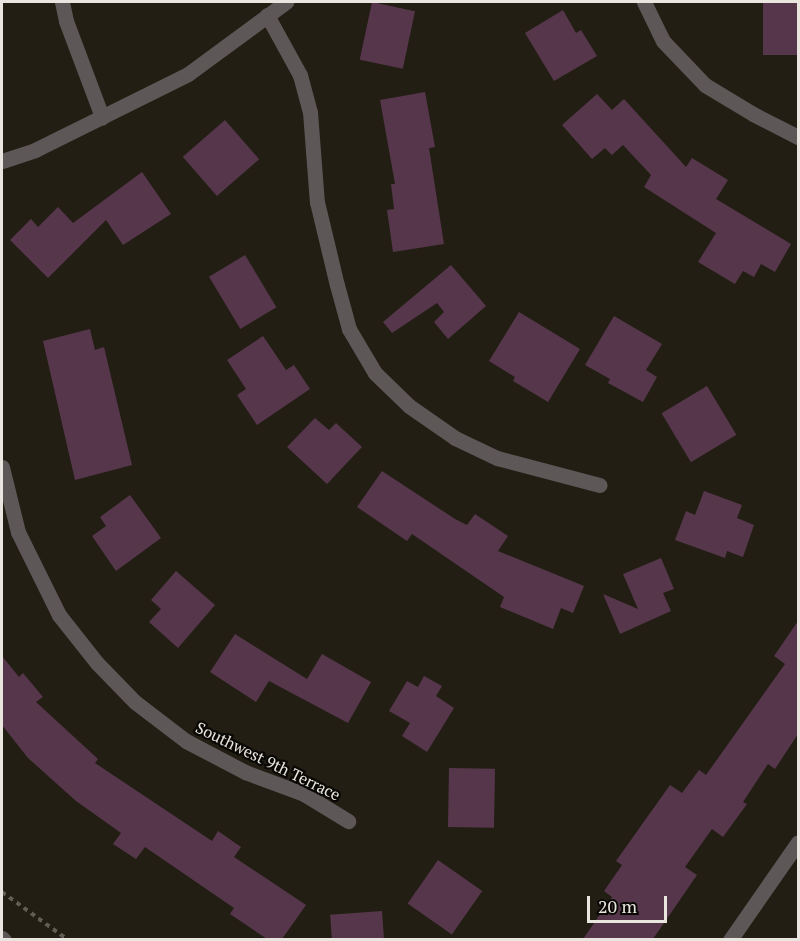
<!DOCTYPE html>
<html>
<head>
<meta charset="utf-8">
<style>
  body { margin:0 }
  #map { position:relative; width:800px; height:941px; overflow:hidden; background:#221e14; font-family:"PT Serif",serif }
  div>[style] { position:absolute }
  .building>* { inset:0; background:#56364b; transform-origin:0 0 }
  .path>* { height:4px; margin-top:-2px; transform-origin:0; background:repeating-linear-gradient(90deg,#615d54 0 4.5px,transparent 0 9px) }
  .minor>* { height:15px; margin:-7.5px; padding:0 7.5px; transform-origin:7.5px; border-radius:7.5px; background:#5e5757 }
  span { translate:-50% -50%; white-space:nowrap; text-align:center; line-height:1.15; -webkit-text-stroke:4.5px #0a0805; paint-order:stroke }
  .street-label { font-size:16px; color:#e9e6df }
  .frame { position:absolute; inset:0; border:3px solid #e9e6df; pointer-events:none }
  .scale { position:absolute; left:587px; top:896px; width:80px; height:27px; box-sizing:border-box; border:3px solid #e9e6df; border-top:0; padding-left:8px; font-size:18px; line-height:21px; white-space:nowrap; color:#e9e6df; -webkit-text-stroke:4px #0a0805; paint-order:stroke }
</style>
</head>
<body>
<div id="map">
  <div class="building">
    <i style="left:372px;top:2px;width:44px;height:59px;rotate:12deg"></i>
    <i style="left:763px;top:2px;width:35px;height:53px"></i>
    <i style="clip-path:polygon(563px 10px,576px 33px,581px 30px,597px 56px,554px 81px,525px 33px)"></i>
    <i style="clip-path:polygon(425px 92px,435px 147px,429px 148px,444px 244px,393px 252px,387px 210px,394px 209px,391px 184px,395px 184px,380px 100px)"></i>
    <i style="clip-path:polygon(597px 94px,612px 110px,624px 99px,686px 167px,692px 158px,728px 180px,716px 199px,791px 244px,775px 272px,761px 264px,754px 277px,743px 271px,735px 284px,698px 262px,716px 233px,644px 187px,651px 175px,623px 145px,612px 155px,605px 148px,592px 159px,562px 125px)"></i>
    <i style="left:225px;top:120px;width:52px;height:56px;rotate:49deg"></i>
    <i style="clip-path:polygon(142px 172px,171px 214px,123px 245px,106px 220px,48px 278px,10px 240px,31px 219px,38px 227px,58px 207px,73px 223px)"></i>
    <i style="left:245px;top:255px;width:61px;height:42px;rotate:59deg"></i>
    <i style="clip-path:polygon(451px 265px,486px 306px,448px 339px,434px 322px,444px 312px,437px 303px,392px 333px,383px 322px)"></i>
    <i style="clip-path:polygon(519px 312px,580px 349px,548px 402px,513px 381px,515px 377px,489px 361px)"></i>
    <i style="clip-path:polygon(614px 316px,662px 344px,646px 370px,657px 377px,643px 402px,608px 383px,610px 379px,585px 365px)"></i>
    <i style="clip-path:polygon(90px 329px,95px 350px,104px 347px,132px 465px,75px 480px,43px 341px)"></i>
    <i style="clip-path:polygon(263px 336px,286px 370px,294px 365px,310px 389px,257px 425px,237px 395px,246px 389px,227px 360px)"></i>
    <i style="left:707px;top:386px;width:57px;height:53px;rotate:59deg"></i>
    <i style="clip-path:polygon(315px 418px,329px 430px,336px 423px,362px 447px,327px 484px,287px 447px)"></i>
    <i style="clip-path:polygon(382px 471px,455px 519px,467px 525px,475px 514px,508px 536px,498px 551px,584px 586px,573px 613px,561px 608px,553px 629px,500px 607px,504px 597px,412px 534px,407px 541px,357px 507px)"></i>
    <i style="clip-path:polygon(704px 491px,742px 505px,737px 518px,754px 525px,743px 557px,727px 551px,725px 558px,675px 540px,686px 511px,695px 515px)"></i>
    <i style="clip-path:polygon(130px 495px,161px 538px,116px 571px,92px 536px,106px 526px,100px 517px)"></i>
    <i style="clip-path:polygon(661px 558px,674px 589px,663px 593px,671px 611px,620px 634px,603px 594px,638px 609px,623px 574px)"></i>
    <i style="clip-path:polygon(176px 571px,215px 605px,178px 648px,149px 622px,161px 609px,151px 600px)"></i>
    <i style="clip-path:polygon(798px 621px,798px 734px,775px 769px,768px 764px,743px 802px,747px 804px,723px 837px,712px 829px,685px 867px,697px 875px,653px 939px,583px 939px,612px 897px,604px 891px,622px 865px,616px 861px,670px 785px,682px 793px,699px 770px,706px 775px,785px 664px,774px 656px)"></i>
    <i style="clip-path:polygon(235px 634px,307px 679px,322px 654px,371px 682px,348px 723px,269px 681px,256px 702px,210px 672px)"></i>
    <i style="clip-path:polygon(2px 656px,19px 677px,23px 673px,43px 697px,36px 702px,98px 759px,95px 763px,212px 841px,218px 831px,241px 847px,234px 857px,306px 905px,282px 939px,267px 939px,230px 914px,234px 908px,145px 847px,136px 859px,113px 844px,121px 833px,76px 801px,28px 758px,2px 725px)"></i>
    <i style="clip-path:polygon(424px 676px,442px 686px,436px 696px,454px 708px,427px 752px,402px 736px,410px 723px,389px 711px,407px 681px,418px 687px)"></i>
    <i style="left:449px;top:768px;width:46px;height:59px;rotate:1deg"></i>
    <i style="left:438px;top:860px;width:54px;height:53px;rotate:35deg"></i>
    <i style="left:382px;top:911px;width:28px;height:52px;rotate:86deg"></i>
  </div>
  <div class="path">
    <i style="left:2px;top:892px;width:82px;rotate:36deg"></i>
  </div>
  <div class="minor">
    <i style="left:62px;top:2px;width:19px;rotate:78deg"></i>
    <i style="left:66px;top:21px;width:103px;rotate:69.4deg"></i>
    <i style="left:644px;top:2px;width:43px;rotate:64deg"></i>
    <i style="left:663px;top:41px;width:61px;rotate:46.3deg"></i>
    <i style="left:705px;top:85px;width:56px;rotate:31.1deg"></i>
    <i style="left:753px;top:114px;width:51px;rotate:27.1deg"></i>
    <i style="left:267px;top:15px;width:68px;rotate:61.2deg"></i>
    <i style="left:300px;top:75px;width:38px;rotate:75deg"></i>
    <i style="left:310px;top:112px;width:90px;rotate:85.6deg"></i>
    <i style="left:317px;top:202px;width:85px;rotate:76.5deg"></i>
    <i style="left:337px;top:285px;width:46px;rotate:74.7deg"></i>
    <i style="left:349px;top:329px;width:51px;rotate:59.4deg"></i>
    <i style="left:375px;top:373px;width:47px;rotate:44.1deg"></i>
    <i style="left:409px;top:406px;width:56px;rotate:34.8deg"></i>
    <i style="left:455px;top:438px;width:47px;rotate:25.5deg"></i>
    <i style="left:497px;top:458px;width:106px;rotate:14.8deg"></i>
    <i style="left:2px;top:161px;width:35px;rotate:-18deg"></i>
    <i style="left:35px;top:150px;width:171px;rotate:-26.4deg"></i>
    <i style="left:188px;top:74px;width:122px;rotate:-36.3deg"></i>
    <i style="left:2px;top:467px;width:67px;rotate:76.2deg"></i>
    <i style="left:18px;top:532px;width:93px;rotate:63.7deg"></i>
    <i style="left:59px;top:615px;width:61px;rotate:51.6deg"></i>
    <i style="left:97px;top:663px;width:54px;rotate:45.7deg"></i>
    <i style="left:135px;top:702px;width:64px;rotate:37.4deg"></i>
    <i style="left:186px;top:741px;width:67px;rotate:27.7deg"></i>
    <i style="left:245px;top:772px;width:63px;rotate:20.4deg"></i>
    <i style="left:304px;top:794px;width:52px;rotate:31.5deg"></i>
    <i style="left:2px;top:938px;width:3px;rotate:45deg"></i>
    <i style="left:730px;top:940px;width:119px;rotate:-55.2deg"></i>
  </div>
  <div class="street-label">
    <span style="left:268px;top:761px;rotate:26deg">Southwest 9th Terrace</span>
  </div>
  <div class="frame"></div>
  <div class="scale">20 m</div>
</div>
</body>
</html>
